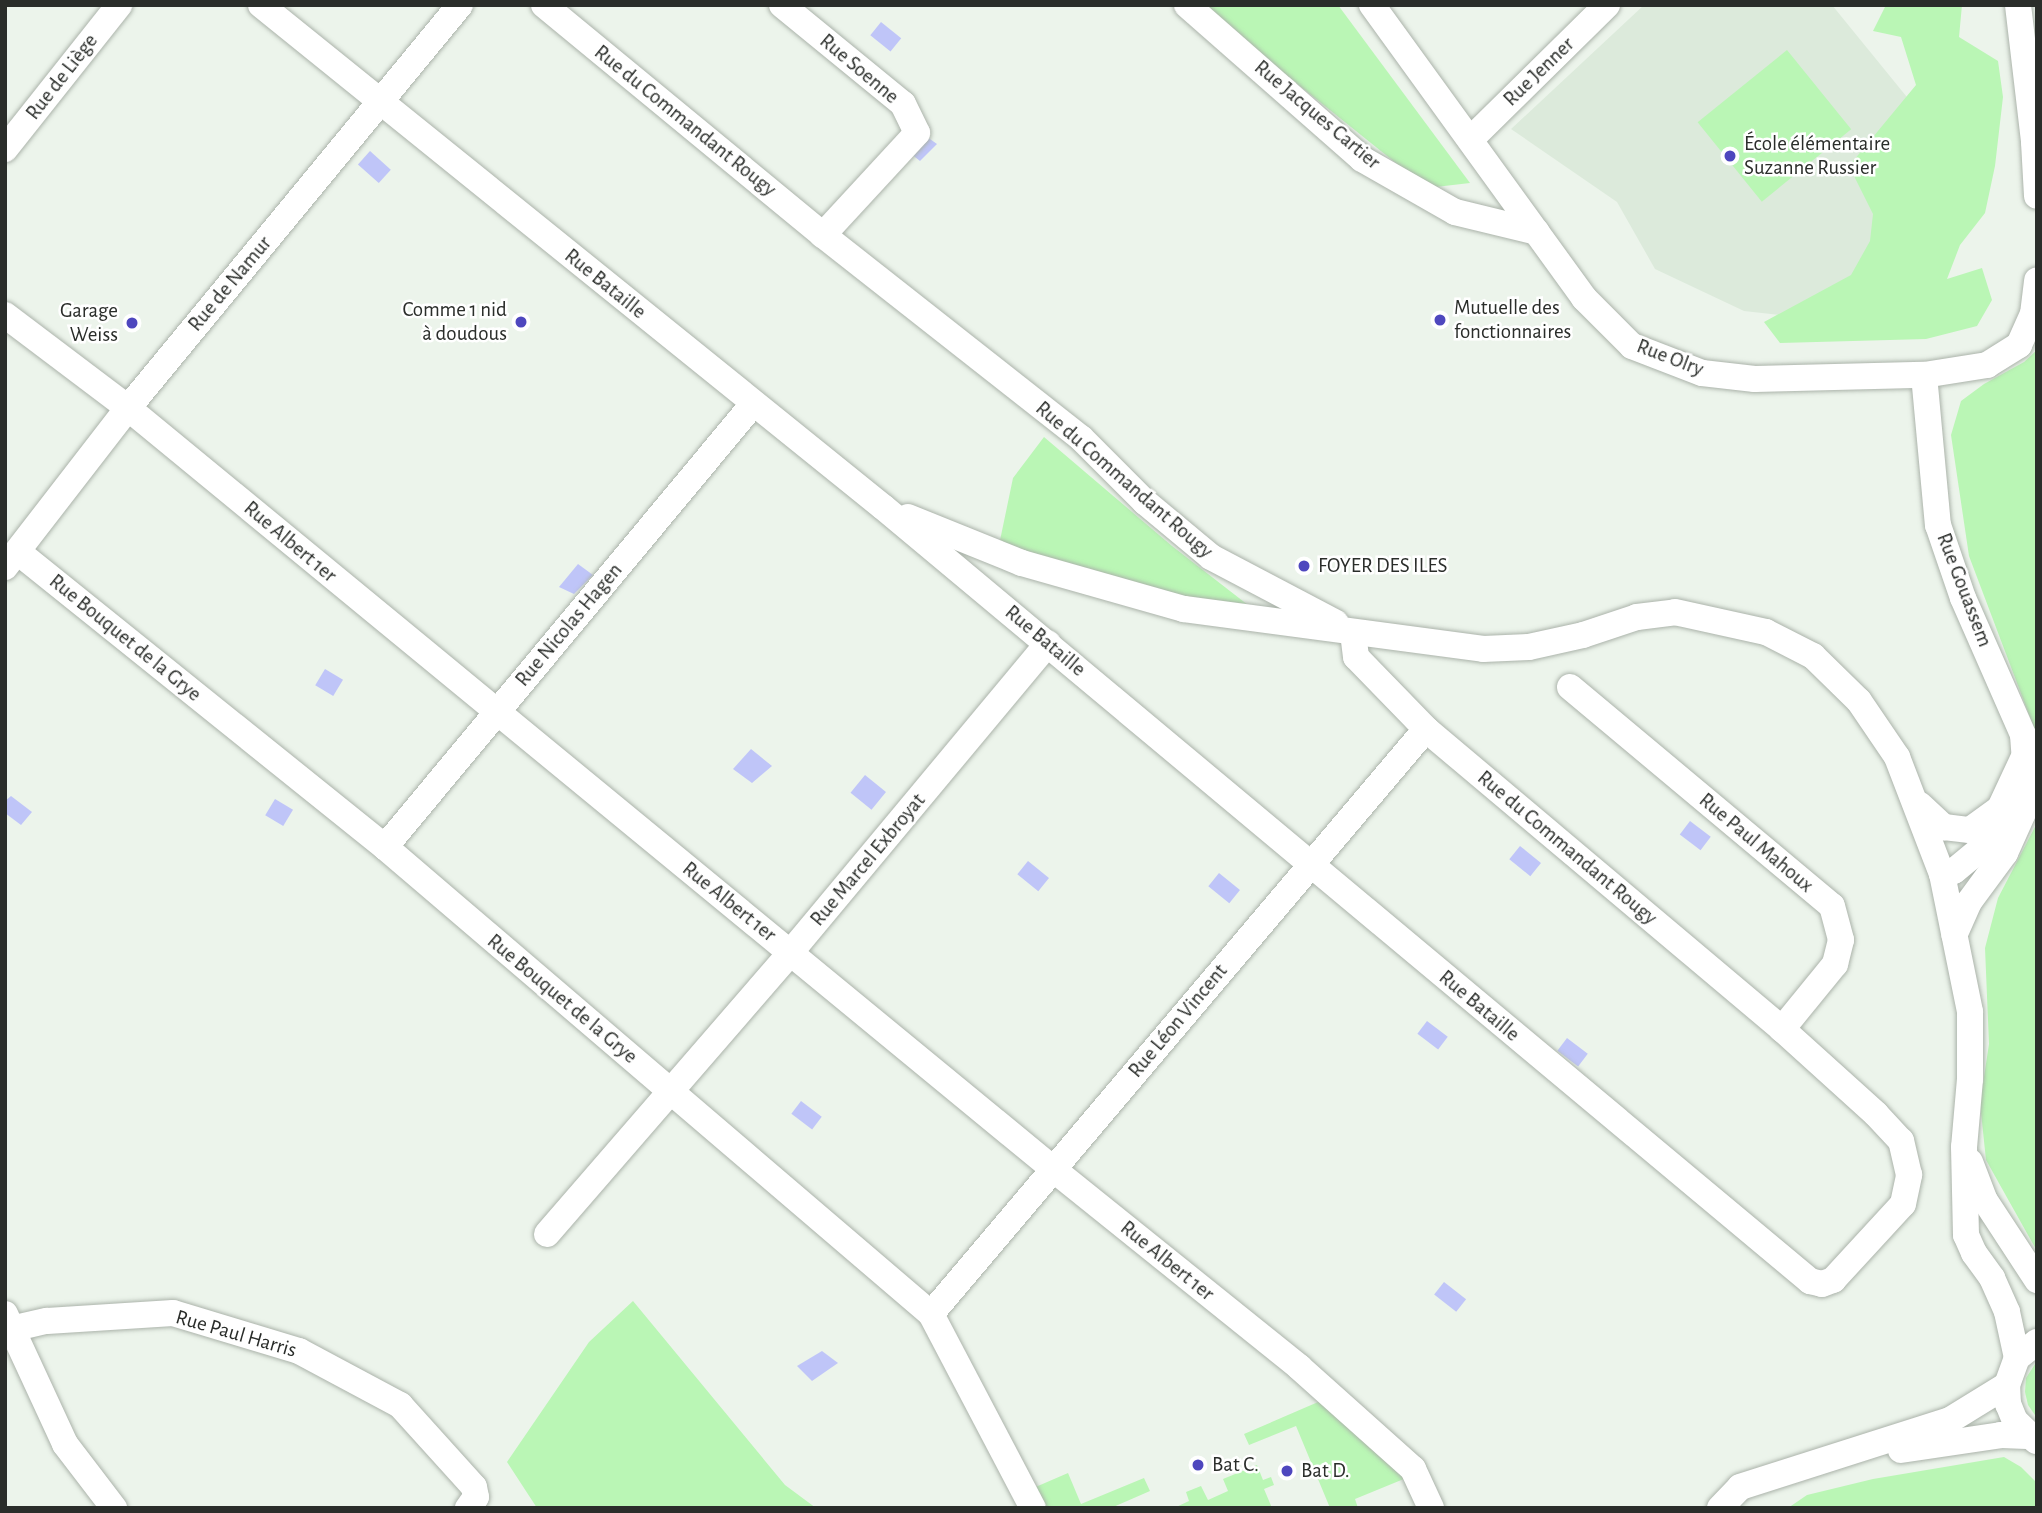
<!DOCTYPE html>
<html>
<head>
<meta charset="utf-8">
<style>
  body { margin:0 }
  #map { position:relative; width:2042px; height:1513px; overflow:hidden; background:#ecf4eb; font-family:"Alegreya Sans",sans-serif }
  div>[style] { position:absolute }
  .built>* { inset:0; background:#dceadb }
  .green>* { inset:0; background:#baf6b5; transform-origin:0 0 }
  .water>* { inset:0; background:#bfc5f8; transform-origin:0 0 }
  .roads { filter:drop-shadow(0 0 2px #abb3aa) drop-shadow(0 0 2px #abb3aa) }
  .minor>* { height:26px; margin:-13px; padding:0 13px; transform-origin:13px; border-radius:13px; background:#fff }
  .dots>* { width:19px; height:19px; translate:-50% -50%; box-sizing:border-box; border:4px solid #fff; border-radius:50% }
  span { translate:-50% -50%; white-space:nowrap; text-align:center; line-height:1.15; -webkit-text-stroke:5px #fff; paint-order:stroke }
  .street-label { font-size:21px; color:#2a2d2a }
  .poi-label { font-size:21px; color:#2a2d2a }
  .left { translate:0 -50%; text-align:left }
  .right { translate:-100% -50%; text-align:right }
  .frame { position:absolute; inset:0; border:7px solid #2a2d2a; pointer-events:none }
</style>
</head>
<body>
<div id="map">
  <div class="built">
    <i style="clip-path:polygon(1644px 5px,1832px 5px,1937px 134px,1935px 255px,1841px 322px,1744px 311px,1655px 269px,1617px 202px,1511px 129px)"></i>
  </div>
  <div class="green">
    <i style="clip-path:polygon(1199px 5px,1338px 5px,1470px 183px,1427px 188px)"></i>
    <i style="clip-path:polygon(1886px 5px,1962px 5px,1959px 37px,1998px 61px,2003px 97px,1995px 166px,1985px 213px,1960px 245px,1947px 279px,1982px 268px,1992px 300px,1977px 326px,1926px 339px,1780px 343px,1764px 322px,1851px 275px,1870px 241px,1873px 214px,1849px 166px,1916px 85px,1901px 37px,1873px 31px)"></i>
    <i style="left:1787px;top:50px;width:102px;height:115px;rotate:51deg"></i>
    <i style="clip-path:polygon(2037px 350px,2037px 736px,1969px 556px,1951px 435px,1961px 401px,1984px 384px,2024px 362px)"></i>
    <i style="clip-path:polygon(1044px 437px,1172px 546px,1257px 612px,1097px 581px,998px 550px,1013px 478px)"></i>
    <i style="clip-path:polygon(2037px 823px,2037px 1251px,1986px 1160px,1980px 1103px,1989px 1044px,1985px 948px,1998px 898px)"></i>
    <i style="clip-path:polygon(633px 1301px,785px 1485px,816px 1508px,537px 1508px,507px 1462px,589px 1342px)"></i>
    <i style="clip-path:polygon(2037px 1361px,2037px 1418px,2028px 1405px,2025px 1392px,2026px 1378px)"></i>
    <i style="clip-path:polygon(1332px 1396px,1416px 1474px,1355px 1499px,1358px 1508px,1330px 1508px,1296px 1426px,1249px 1445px,1244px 1434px)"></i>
    <i style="clip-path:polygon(2004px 1457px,2021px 1467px,2037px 1483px,2037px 1508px,1788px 1508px,1807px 1495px,1873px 1479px)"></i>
    <i style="clip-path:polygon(1257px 1465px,1263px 1480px,1271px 1477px,1274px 1485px,1264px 1489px,1272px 1508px,1174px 1508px,1189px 1501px,1186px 1492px,1201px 1486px,1208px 1500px,1228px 1491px,1223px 1479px)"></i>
    <i style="clip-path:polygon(1068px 1473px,1081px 1504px,1144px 1478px,1150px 1491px,1111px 1508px,1033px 1508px,1024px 1492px)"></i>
  </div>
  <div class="water">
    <i style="left:881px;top:22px;width:26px;height:17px;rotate:39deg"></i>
    <i style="clip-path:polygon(920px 132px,937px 144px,920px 161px,905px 149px)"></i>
    <i style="left:370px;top:151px;width:28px;height:18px;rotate:42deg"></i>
    <i style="clip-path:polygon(578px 564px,593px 575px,574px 594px,559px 587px)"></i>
    <i style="left:325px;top:669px;width:21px;height:19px;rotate:31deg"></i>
    <i style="clip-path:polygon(751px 749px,772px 766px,752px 783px,733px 769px)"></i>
    <i style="left:865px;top:775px;width:27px;height:23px;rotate:39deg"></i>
    <i style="clip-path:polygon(11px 796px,32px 812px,21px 825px,5px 813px,5px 801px)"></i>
    <i style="left:275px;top:799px;width:21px;height:19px;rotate:31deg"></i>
    <i style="left:1690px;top:821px;width:26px;height:17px;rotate:37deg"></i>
    <i style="left:1520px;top:846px;width:27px;height:17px;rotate:39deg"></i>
    <i style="left:1028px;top:861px;width:27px;height:17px;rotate:39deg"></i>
    <i style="left:1219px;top:873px;width:27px;height:17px;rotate:39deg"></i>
    <i style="left:1427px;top:1021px;width:26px;height:16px;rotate:37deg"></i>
    <i style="left:1567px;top:1038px;width:26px;height:16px;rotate:37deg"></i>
    <i style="left:801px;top:1101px;width:26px;height:16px;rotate:37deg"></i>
    <i style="left:1444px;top:1282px;width:28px;height:16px;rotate:38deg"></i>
    <i style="clip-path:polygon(822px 1351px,838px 1363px,812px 1381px,797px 1366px)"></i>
  </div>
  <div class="roads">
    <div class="minor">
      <i style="left:261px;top:5px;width:799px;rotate:38.91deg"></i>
      <i style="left:883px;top:507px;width:1208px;rotate:39.86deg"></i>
      <i style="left:1810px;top:1281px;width:12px;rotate:14deg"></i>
      <i style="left:1822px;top:1284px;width:12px;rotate:-20deg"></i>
      <i style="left:1833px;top:1280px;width:103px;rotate:-47.4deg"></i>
      <i style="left:1903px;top:1204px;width:30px;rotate:-78deg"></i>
      <i style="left:1909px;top:1175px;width:35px;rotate:-103deg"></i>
      <i style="left:1901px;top:1141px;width:37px;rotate:-133deg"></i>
      <i style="left:1876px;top:1114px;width:127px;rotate:-137.9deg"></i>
      <i style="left:1782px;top:1029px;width:466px;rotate:-139.9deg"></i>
      <i style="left:1426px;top:729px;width:100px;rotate:-134.2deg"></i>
      <i style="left:1356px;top:657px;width:25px;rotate:-97deg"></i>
      <i style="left:544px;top:5px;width:362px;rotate:39.5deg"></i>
      <i style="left:823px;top:235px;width:328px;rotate:38.2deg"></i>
      <i style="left:1081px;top:438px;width:91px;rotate:45deg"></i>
      <i style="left:1145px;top:502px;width:86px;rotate:39.8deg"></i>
      <i style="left:1211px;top:557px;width:141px;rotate:27.8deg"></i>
      <i style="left:782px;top:5px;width:156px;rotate:39.3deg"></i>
      <i style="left:903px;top:104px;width:32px;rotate:64deg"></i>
      <i style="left:917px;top:133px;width:139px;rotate:132.7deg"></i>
      <i style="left:1187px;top:5px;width:233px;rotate:41.3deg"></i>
      <i style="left:1362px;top:159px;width:107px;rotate:29.7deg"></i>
      <i style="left:1455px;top:212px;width:84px;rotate:13.7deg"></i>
      <i style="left:1372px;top:5px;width:362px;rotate:54.1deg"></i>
      <i style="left:1584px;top:298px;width:68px;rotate:45deg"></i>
      <i style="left:1632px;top:346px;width:75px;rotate:21.1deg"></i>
      <i style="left:1702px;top:373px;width:53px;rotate:6.5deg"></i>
      <i style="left:1755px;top:379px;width:169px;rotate:-1.4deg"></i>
      <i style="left:1924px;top:375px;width:64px;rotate:-9deg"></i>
      <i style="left:1987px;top:365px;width:38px;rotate:-32deg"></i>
      <i style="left:2019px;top:345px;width:34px;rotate:-66deg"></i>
      <i style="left:2033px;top:314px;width:34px;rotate:-83deg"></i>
      <i style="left:2018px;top:5px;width:138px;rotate:83.3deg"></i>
      <i style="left:2034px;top:142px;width:54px;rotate:86.8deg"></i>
      <i style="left:1471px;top:139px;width:191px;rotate:-44.6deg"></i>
      <i style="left:5px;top:149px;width:184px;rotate:-51.6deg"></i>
      <i style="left:5px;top:315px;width:154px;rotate:37.1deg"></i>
      <i style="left:128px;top:408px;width:1198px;rotate:39.44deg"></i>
      <i style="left:1053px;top:1169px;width:316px;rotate:38.8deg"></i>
      <i style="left:1299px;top:1367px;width:153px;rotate:41.8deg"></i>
      <i style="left:1413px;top:1469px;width:43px;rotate:65.2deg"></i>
      <i style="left:1924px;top:375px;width:151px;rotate:84.7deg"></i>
      <i style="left:1938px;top:525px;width:77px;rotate:71.1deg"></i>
      <i style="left:1963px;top:598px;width:150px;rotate:66.3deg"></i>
      <i style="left:2023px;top:735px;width:67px;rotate:85.7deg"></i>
      <i style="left:2028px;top:802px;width:56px;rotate:114.3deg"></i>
      <i style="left:2005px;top:853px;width:61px;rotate:126.3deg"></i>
      <i style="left:1969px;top:902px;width:36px;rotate:114deg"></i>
      <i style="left:908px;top:517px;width:123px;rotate:22deg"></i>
      <i style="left:1022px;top:563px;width:168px;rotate:15.9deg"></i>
      <i style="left:1184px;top:609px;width:302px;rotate:7.6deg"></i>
      <i style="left:1483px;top:649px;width:46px;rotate:-2.5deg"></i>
      <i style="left:1529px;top:647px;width:55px;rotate:-12.5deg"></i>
      <i style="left:1583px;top:635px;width:57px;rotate:-18.4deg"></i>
      <i style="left:1637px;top:617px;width:38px;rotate:-7deg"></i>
      <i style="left:1675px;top:612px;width:93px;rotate:12.4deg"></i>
      <i style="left:1766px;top:632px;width:53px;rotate:27.1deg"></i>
      <i style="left:1813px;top:656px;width:64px;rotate:44.4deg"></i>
      <i style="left:1859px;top:701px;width:68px;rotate:55.8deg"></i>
      <i style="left:1897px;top:757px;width:125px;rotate:69deg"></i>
      <i style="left:1942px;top:874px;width:141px;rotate:78.5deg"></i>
      <i style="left:1970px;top:1012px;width:67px;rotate:90deg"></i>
      <i style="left:1970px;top:1079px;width:68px;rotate:95deg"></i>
      <i style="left:1964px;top:1147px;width:88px;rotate:88.7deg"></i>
      <i style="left:1966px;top:1235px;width:20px;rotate:66deg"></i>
      <i style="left:1974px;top:1253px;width:31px;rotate:54deg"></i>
      <i style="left:1992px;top:1278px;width:37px;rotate:66deg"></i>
      <i style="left:2007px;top:1312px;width:47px;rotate:77.7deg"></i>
      <i style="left:18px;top:552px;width:471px;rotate:38.8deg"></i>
      <i style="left:385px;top:847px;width:718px;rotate:40.54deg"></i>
      <i style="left:931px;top:1314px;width:219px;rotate:62.3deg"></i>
      <i style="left:5px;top:567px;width:201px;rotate:-52.3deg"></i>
      <i style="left:128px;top:408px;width:522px;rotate:-50.52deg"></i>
      <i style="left:1570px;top:687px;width:341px;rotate:39.9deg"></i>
      <i style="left:1832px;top:906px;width:35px;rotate:75deg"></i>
      <i style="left:1841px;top:940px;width:25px;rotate:104deg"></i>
      <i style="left:1835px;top:964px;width:84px;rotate:129.2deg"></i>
      <i style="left:1920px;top:805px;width:33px;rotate:43deg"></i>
      <i style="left:1944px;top:827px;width:26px;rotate:7deg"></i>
      <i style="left:1970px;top:830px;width:37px;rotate:-36deg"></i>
      <i style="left:2000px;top:808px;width:54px;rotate:-64.9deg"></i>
      <i style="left:385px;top:847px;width:576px;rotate:-50.28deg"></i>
      <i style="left:1942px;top:874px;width:12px;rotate:-14deg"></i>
      <i style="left:1954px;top:871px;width:44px;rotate:-39.5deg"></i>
      <i style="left:1988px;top:843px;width:40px;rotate:-56deg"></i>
      <i style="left:1970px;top:1162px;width:40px;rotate:69deg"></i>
      <i style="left:1984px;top:1199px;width:97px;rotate:56.8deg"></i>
      <i style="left:547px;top:1234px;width:371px;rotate:-49.1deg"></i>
      <i style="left:790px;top:953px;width:403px;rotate:-50.2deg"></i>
      <i style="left:5px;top:1314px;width:143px;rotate:65.2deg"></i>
      <i style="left:65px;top:1444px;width:81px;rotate:52.6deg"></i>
      <i style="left:931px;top:1314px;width:766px;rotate:-49.76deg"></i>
      <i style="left:11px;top:1329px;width:37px;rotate:-13deg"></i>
      <i style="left:47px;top:1321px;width:126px;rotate:-3.6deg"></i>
      <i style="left:173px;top:1313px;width:132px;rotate:16.8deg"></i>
      <i style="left:299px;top:1351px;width:115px;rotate:28.1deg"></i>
      <i style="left:400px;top:1405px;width:110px;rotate:47.9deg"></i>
      <i style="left:474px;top:1487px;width:10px;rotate:79deg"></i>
      <i style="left:476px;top:1497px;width:14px;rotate:126deg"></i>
      <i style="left:2036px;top:1441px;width:29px;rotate:-136deg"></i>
      <i style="left:2015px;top:1421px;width:18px;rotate:-112deg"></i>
      <i style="left:2008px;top:1404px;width:19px;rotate:-93deg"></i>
      <i style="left:2007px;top:1385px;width:29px;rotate:-70deg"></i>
      <i style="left:2017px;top:1358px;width:26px;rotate:-39deg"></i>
      <i style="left:1901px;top:1450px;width:101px;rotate:-8.5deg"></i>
      <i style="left:2001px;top:1435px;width:26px;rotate:2deg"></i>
      <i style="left:1720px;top:1508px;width:29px;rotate:-46deg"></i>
      <i style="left:1740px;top:1487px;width:220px;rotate:-17.7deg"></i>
      <i style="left:1950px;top:1420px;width:67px;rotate:-31.6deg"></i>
    </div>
  </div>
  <div class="dots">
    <i style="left:1730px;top:156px;background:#4e47be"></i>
    <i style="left:1440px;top:320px;background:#4e47be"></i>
    <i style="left:521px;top:322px;background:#4e47be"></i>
    <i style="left:132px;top:323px;background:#4e47be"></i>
    <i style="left:1304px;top:566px;background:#4e47be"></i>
    <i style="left:1198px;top:1465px;background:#4e47be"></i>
    <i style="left:1287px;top:1471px;background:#4e47be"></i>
  </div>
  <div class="street-label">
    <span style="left:859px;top:69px;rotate:40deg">Rue Soenne</span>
    <span style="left:1539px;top:72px;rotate:-44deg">Rue Jenner</span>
    <span style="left:62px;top:77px;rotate:-52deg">Rue de Liège</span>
    <span style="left:1317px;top:115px;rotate:40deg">Rue Jacques Cartier</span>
    <span style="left:685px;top:121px;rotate:39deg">Rue du Commandant Rougy</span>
    <span style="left:230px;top:284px;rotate:-50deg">Rue de Namur</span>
    <span style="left:605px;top:284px;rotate:39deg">Rue Bataille</span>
    <span style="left:1670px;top:358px;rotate:21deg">Rue Olry</span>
    <span style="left:1124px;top:480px;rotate:41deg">Rue du Commandant Rougy</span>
    <span style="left:290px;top:542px;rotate:40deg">Rue Albert 1er</span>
    <span style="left:1964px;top:590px;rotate:69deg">Rue Gouassem</span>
    <span style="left:569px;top:625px;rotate:-50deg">Rue Nicolas Hagen</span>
    <span style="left:125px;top:638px;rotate:39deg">Rue Bouquet de la Grye</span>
    <span style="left:1045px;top:641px;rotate:40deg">Rue Bataille</span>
    <span style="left:1756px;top:843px;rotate:40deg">Rue Paul Mahoux</span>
    <span style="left:1567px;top:848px;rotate:40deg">Rue du Commandant Rougy</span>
    <span style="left:868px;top:860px;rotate:-50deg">Rue Marcel Exbroyat</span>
    <span style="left:729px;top:902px;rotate:39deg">Rue Albert 1er</span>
    <span style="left:562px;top:999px;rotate:40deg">Rue Bouquet de la Grye</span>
    <span style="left:1479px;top:1006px;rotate:40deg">Rue Bataille</span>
    <span style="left:1178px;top:1021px;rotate:-50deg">Rue Léon Vincent</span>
    <span style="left:1167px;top:1261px;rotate:39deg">Rue Albert 1er</span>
    <span style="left:236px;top:1334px;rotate:16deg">Rue Paul Harris</span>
  </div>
  <div class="poi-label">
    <span class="left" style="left:1744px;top:156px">École élémentaire<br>Suzanne Russier</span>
    <span class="left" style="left:1454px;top:320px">Mutuelle des<br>fonctionnaires</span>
    <span class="right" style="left:507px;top:322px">Comme 1 nid<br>à doudous</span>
    <span class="right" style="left:118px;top:323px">Garage<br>Weiss</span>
    <span class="left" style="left:1318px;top:566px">FOYER DES ILES</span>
    <span class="left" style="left:1212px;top:1465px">Bat C.</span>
    <span class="left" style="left:1301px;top:1471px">Bat D.</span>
  </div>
  <div class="frame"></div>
</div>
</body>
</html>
